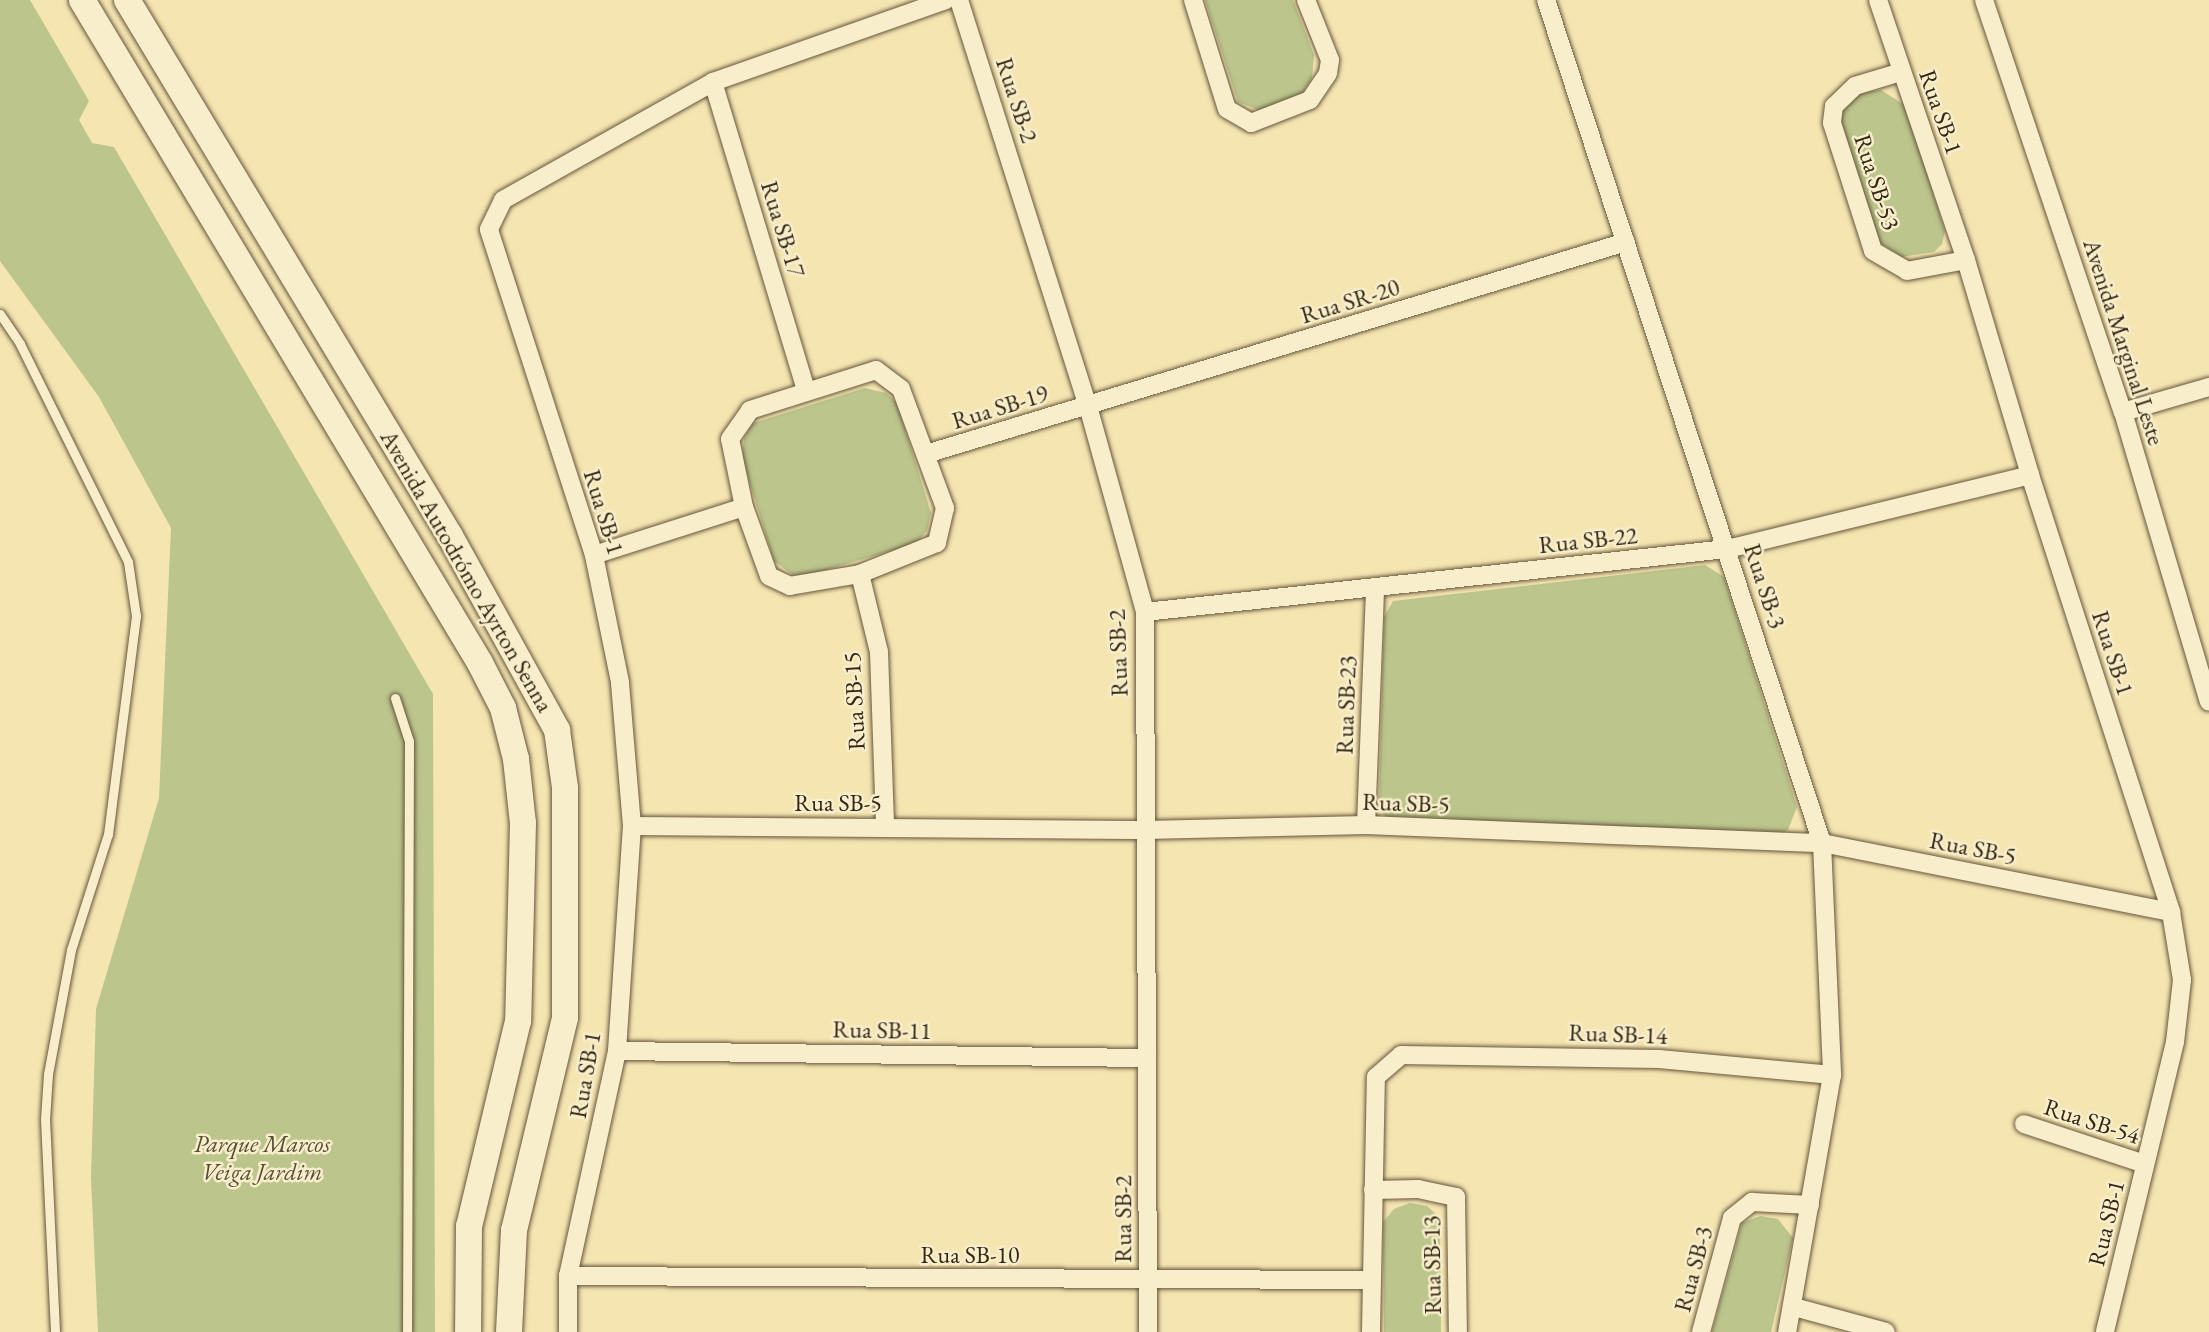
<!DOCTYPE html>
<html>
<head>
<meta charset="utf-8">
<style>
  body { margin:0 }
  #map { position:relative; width:2209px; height:1332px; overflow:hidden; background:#f5e5b1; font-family:"EB Garamond",serif }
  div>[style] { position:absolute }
  .green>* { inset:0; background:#bbc58c }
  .roads { filter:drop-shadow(0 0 2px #66563c) drop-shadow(0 0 2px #66563c) }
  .lane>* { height:9px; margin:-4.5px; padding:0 4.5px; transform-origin:4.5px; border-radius:4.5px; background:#f8eecc }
  .street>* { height:18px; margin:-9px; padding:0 9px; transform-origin:9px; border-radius:9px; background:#f8eecc }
  .secondary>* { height:26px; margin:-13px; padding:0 13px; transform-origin:13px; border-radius:13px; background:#f8eecc }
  span { translate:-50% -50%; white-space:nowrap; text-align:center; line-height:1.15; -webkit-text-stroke:5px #f8eecc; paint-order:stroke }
  .street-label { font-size:24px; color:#362715 }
  .park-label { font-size:24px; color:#574e33; font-style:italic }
</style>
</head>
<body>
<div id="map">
  <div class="green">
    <i style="clip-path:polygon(0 0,30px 0,89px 101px,79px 120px,92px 143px,114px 147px,433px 694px,435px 1332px,98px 1332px,91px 1178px,96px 1009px,159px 798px,171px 528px,99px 397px,0 261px)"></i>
    <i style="clip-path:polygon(1205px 0,1293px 0,1314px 55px,1312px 78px,1301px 95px,1261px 111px,1238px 102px)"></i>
    <i style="clip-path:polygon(1881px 90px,1906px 106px,1945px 231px,1942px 244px,1934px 252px,1901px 257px,1876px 240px,1837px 111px,1850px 94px)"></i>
    <i style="clip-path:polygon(865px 388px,886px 393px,897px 403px,931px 513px,927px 531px,915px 544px,801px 577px,793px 575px,774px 561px,742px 458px,744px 438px,753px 423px)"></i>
    <i style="clip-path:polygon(1705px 565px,1724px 577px,1797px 807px,1788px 830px,1783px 833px,1389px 819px,1383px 814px,1379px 805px,1384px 617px,1393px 601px)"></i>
    <i style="clip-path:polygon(1410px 1203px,1427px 1206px,1440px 1218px,1441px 1332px,1384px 1332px,1383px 1222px,1394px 1209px)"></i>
    <i style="clip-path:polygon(1760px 1216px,1778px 1219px,1793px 1238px,1771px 1332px,1712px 1332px,1742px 1223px)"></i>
  </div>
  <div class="roads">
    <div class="lane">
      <i style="left:0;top:314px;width:36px;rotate:56deg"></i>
      <i style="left:20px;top:344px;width:243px;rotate:63.6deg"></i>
      <i style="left:128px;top:562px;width:55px;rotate:81.6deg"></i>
      <i style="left:136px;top:616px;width:220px;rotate:97.3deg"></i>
      <i style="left:108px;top:834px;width:122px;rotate:107.7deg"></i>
      <i style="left:71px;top:950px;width:126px;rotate:100.5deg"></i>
      <i style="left:48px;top:1074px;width:45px;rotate:93.8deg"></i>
      <i style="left:45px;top:1119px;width:213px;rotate:87.3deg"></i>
      <i style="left:395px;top:698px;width:45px;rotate:72deg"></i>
      <i style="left:409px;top:741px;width:591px;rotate:90.19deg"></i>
    </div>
    <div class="street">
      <i style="left:959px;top:0;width:426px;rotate:72.4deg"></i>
      <i style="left:1088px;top:406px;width:214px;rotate:74.5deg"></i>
      <i style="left:1145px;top:612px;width:720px;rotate:89.76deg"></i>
      <i style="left:1193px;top:0;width:114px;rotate:72.7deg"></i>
      <i style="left:1227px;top:109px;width:28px;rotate:30deg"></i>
      <i style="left:1251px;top:123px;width:63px;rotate:-21.3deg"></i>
      <i style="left:1310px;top:100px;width:32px;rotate:-56deg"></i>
      <i style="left:1328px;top:73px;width:13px;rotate:-81deg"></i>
      <i style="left:1330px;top:60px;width:65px;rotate:-111.8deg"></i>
      <i style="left:1546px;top:0;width:887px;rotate:71.87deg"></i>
      <i style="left:1822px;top:843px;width:232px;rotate:87.5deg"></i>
      <i style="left:1832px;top:1075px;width:261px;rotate:99.9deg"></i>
      <i style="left:1878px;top:0;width:274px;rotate:71.3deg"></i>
      <i style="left:1966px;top:260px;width:224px;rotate:73.4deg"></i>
      <i style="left:2030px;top:475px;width:459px;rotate:72.1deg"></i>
      <i style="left:2171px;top:912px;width:69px;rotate:80.8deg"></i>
      <i style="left:2182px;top:980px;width:62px;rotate:96.4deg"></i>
      <i style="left:2175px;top:1042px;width:298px;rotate:103.6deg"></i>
      <i style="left:1984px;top:0;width:435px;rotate:71.4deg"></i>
      <i style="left:2123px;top:412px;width:302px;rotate:73.5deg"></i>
      <i style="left:1901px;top:72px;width:48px;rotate:163.1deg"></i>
      <i style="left:1855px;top:86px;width:29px;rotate:136deg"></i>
      <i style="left:1834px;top:106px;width:17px;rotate:97deg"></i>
      <i style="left:1832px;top:123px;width:134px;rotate:72.2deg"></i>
      <i style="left:1873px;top:251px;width:39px;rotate:30deg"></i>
      <i style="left:1907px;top:271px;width:60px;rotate:-10.6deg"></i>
      <i style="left:713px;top:82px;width:322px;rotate:73.2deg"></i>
      <i style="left:876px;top:370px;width:31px;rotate:37deg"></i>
      <i style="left:901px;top:389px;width:127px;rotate:69.7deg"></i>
      <i style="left:945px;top:508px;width:36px;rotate:103deg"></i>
      <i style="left:937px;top:543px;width:83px;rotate:158.1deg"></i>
      <i style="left:860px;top:574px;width:71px;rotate:170.3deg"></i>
      <i style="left:790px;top:586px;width:23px;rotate:-155deg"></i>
      <i style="left:769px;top:576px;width:73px;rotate:-109.9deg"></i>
      <i style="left:744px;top:507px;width:69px;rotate:-101.6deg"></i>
      <i style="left:730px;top:439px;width:35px;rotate:-55deg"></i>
      <i style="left:750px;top:410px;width:132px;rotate:-17.6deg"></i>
      <i style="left:2123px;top:412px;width:90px;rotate:-16.2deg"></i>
      <i style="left:926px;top:454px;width:731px;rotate:-16.85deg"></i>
      <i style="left:594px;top:555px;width:157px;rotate:-17.7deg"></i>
      <i style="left:860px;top:574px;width:80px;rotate:76.3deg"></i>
      <i style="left:879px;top:652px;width:176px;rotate:88deg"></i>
      <i style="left:1145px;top:612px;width:585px;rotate:-6.18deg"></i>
      <i style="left:1727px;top:549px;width:312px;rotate:-13.7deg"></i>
      <i style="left:1366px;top:825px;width:238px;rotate:-87.8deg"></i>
      <i style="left:632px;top:826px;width:513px;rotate:0.45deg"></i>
      <i style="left:1145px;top:830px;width:221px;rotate:-1.3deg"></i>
      <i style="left:1366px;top:825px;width:456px;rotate:2.3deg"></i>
      <i style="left:1822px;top:843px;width:356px;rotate:11.2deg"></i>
      <i style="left:617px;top:1051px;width:529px;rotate:0.76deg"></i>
      <i style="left:2024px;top:1124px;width:127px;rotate:18.3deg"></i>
      <i style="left:1373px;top:1190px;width:45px;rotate:-1.3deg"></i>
      <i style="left:1418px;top:1189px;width:39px;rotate:12deg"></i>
      <i style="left:1456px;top:1197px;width:135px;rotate:89.2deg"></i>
      <i style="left:568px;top:1276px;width:803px;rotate:0.29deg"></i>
      <i style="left:1794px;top:1307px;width:95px;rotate:15.2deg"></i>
      <i style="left:568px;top:1332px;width:56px;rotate:-90deg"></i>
      <i style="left:568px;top:1276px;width:230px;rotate:-77.7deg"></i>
      <i style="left:617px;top:1051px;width:225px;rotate:-86.2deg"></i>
      <i style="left:632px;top:826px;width:144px;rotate:-94.8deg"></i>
      <i style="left:620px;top:682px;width:130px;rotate:-101.6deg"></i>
      <i style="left:594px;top:555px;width:342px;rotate:-107.9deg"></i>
      <i style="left:489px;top:229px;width:32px;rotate:-64deg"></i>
      <i style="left:503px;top:200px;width:241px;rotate:-29.3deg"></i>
      <i style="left:713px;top:82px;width:247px;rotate:-19.4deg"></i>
      <i style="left:1371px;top:1332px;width:255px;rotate:-88.9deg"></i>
      <i style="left:1376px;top:1077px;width:33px;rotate:-41deg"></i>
      <i style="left:1401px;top:1055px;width:258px;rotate:0.9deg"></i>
      <i style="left:1659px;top:1059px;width:174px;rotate:5.3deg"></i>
      <i style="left:1701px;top:1332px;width:118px;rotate:-74.8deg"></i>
      <i style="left:1732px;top:1218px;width:26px;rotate:-39deg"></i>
      <i style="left:1752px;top:1202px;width:58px;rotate:3deg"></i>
    </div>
    <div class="secondary">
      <i style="left:82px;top:0;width:773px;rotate:59.02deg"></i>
      <i style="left:480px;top:663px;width:51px;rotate:62.9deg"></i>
      <i style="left:503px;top:708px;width:53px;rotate:75.7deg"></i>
      <i style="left:516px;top:759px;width:64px;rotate:83.8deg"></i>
      <i style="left:523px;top:823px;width:198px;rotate:91.4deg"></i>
      <i style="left:518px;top:1021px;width:211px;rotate:103.4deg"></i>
      <i style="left:469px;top:1226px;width:106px;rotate:90.5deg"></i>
      <i style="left:127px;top:0;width:626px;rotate:58.93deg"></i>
      <i style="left:450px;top:536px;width:222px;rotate:61.1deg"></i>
      <i style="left:557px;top:730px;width:59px;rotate:82.1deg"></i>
      <i style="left:565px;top:788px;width:230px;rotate:90deg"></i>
      <i style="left:565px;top:1018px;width:218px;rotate:103.5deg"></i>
      <i style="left:514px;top:1230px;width:102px;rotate:92.8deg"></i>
    </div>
  </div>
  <div class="street-label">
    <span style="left:1017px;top:100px;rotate:72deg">Rua SB-2</span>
    <span style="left:1941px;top:112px;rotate:71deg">Rua SB-1</span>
    <span style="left:1877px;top:182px;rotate:72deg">Rua SB-53</span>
    <span style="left:783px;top:229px;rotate:73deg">Rua SB-17</span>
    <span style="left:1350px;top:301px;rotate:-17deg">Rua SR-20</span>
    <span style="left:2124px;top:342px;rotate:72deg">Avenida Marginal Leste</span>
    <span style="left:1000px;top:407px;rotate:-17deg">Rua SB-19</span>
    <span style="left:604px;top:512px;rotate:73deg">Rua SB-1</span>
    <span style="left:1588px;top:540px;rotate:-6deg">Rua SB-22</span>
    <span style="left:467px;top:571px;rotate:60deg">Avenida Autodrómo Ayrton Senna</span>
    <span style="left:1765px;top:586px;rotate:72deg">Rua SB-3</span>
    <span style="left:1118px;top:653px;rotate:-92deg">Rua SB-2</span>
    <span style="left:2113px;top:653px;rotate:72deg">Rua SB-1</span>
    <span style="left:854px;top:701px;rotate:-93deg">Rua SB-15</span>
    <span style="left:1346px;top:705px;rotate:-88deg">Rua SB-23</span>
    <span style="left:838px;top:803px">Rua SB-5</span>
    <span style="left:1406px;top:803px;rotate:2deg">Rua SB-5</span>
    <span style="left:1973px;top:848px;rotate:11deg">Rua SB-5</span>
    <span style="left:882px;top:1030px;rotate:1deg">Rua SB-11</span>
    <span style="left:1618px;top:1034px;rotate:2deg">Rua SB-14</span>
    <span style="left:585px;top:1075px;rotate:-80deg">Rua SB-1</span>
    <span style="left:2092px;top:1121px;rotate:18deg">Rua SB-54</span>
    <span style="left:1123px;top:1219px;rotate:-90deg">Rua SB-2</span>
    <span style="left:2106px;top:1223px;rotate:-76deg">Rua SB-1</span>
    <span style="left:970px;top:1255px">Rua SB-10</span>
    <span style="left:1432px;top:1265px;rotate:-91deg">Rua SB-13</span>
    <span style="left:1693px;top:1269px;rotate:-75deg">Rua SB-3</span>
  </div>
  <div class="park-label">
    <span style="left:262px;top:1158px">Parque Marcos<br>Veiga Jardim</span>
  </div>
</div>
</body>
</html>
